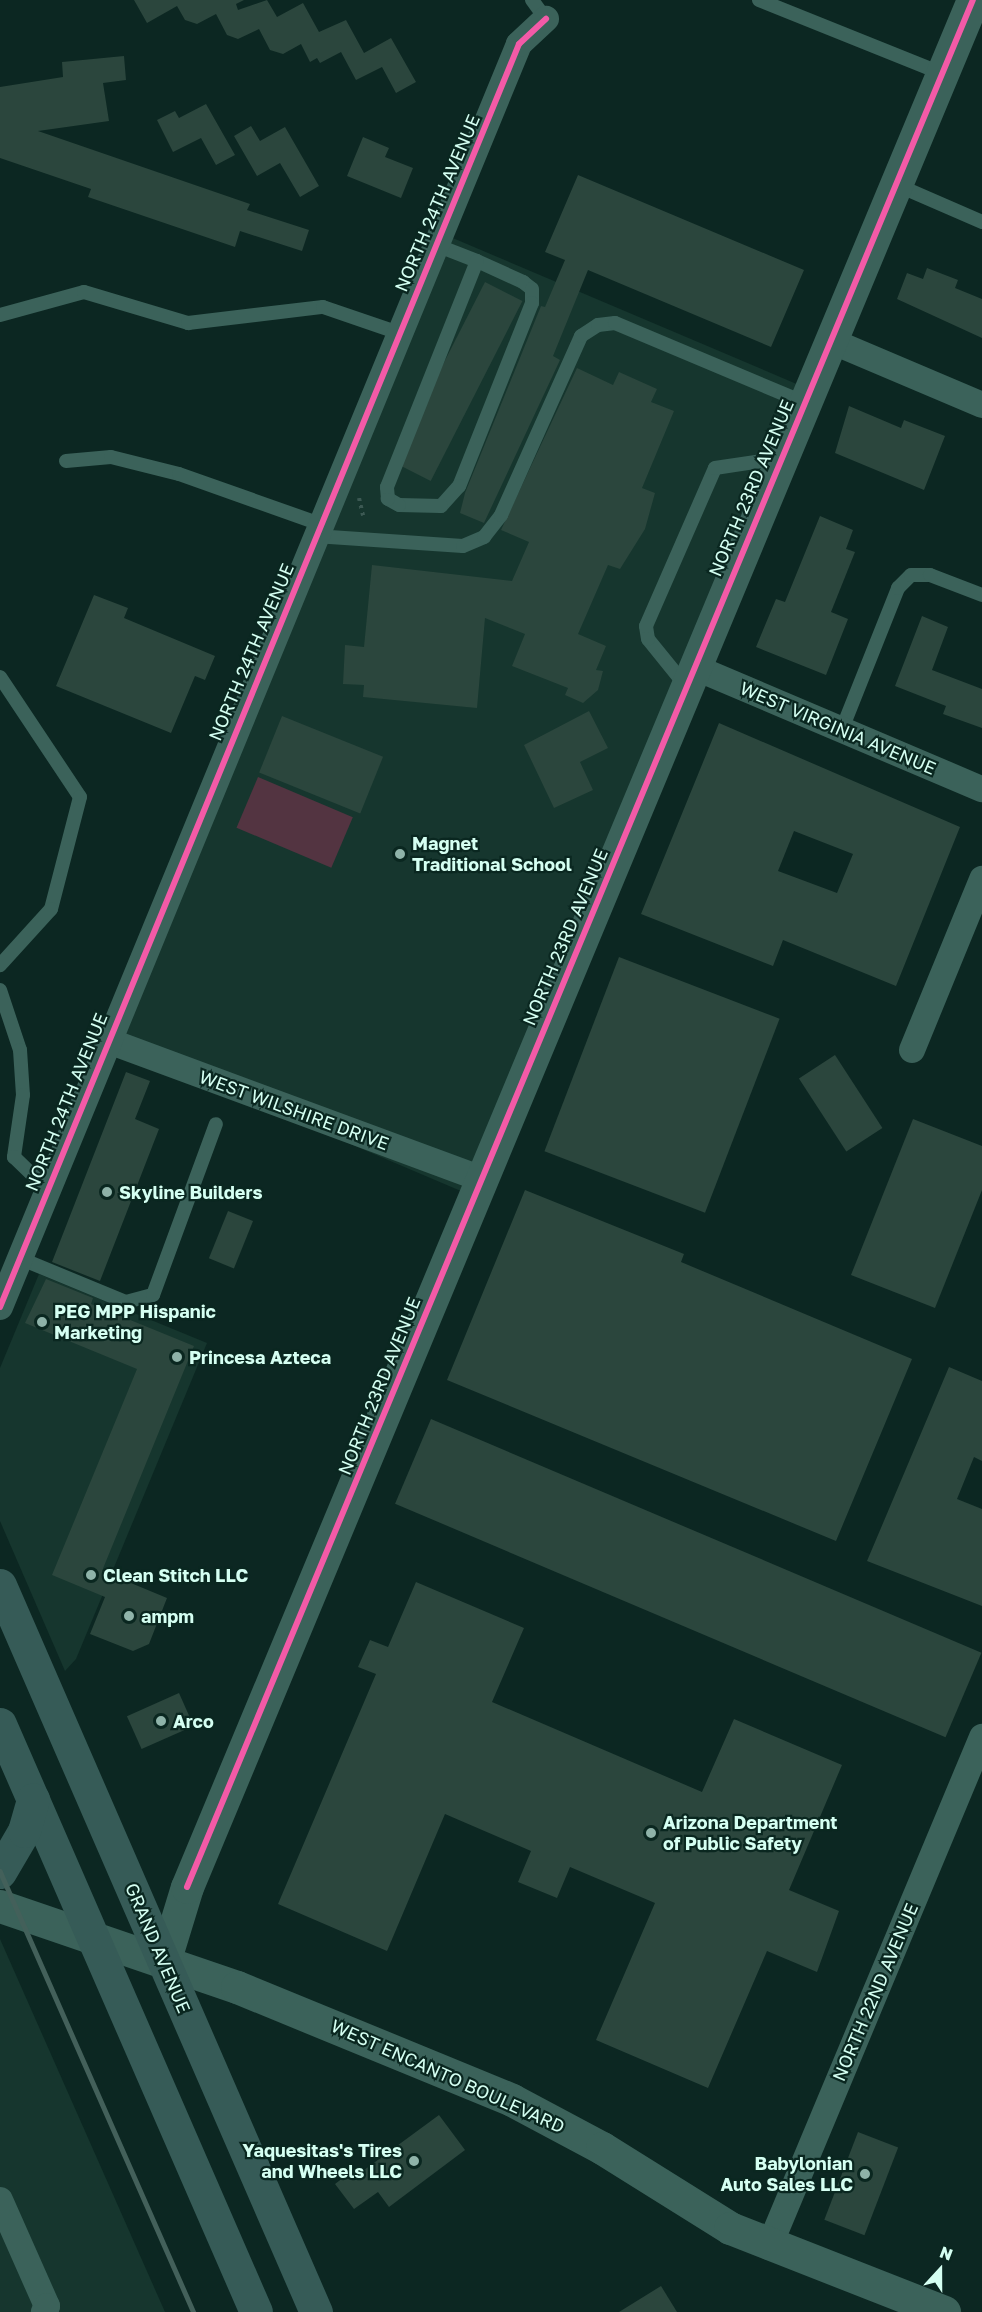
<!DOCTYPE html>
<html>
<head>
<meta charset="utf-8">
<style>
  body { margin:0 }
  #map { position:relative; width:982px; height:2312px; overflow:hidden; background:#0c2722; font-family:"Golos Text",sans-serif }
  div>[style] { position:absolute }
  .built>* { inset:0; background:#16362e; transform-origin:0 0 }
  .green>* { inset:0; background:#533441; transform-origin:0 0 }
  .building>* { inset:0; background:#2b463d; transform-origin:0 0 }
  .path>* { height:4px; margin-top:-2px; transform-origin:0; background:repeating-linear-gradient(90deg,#3c5953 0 3px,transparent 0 7.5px) }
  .service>* { height:14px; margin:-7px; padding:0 7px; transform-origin:7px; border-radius:7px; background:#3b625a }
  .minor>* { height:26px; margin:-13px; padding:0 13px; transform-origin:13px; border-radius:13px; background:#3b625a }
  .tertiary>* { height:33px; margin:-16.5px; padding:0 16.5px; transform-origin:16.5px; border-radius:16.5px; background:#3b625a }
  .primary>* { height:33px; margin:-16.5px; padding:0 16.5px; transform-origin:16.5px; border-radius:16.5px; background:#365b57 }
  .rail>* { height:4.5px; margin:-2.25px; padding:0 2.25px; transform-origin:2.25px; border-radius:2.25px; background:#43605a }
  .cycleway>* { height:6px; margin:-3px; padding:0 3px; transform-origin:3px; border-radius:3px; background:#f35aa7 }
  .dots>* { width:16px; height:16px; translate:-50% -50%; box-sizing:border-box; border:3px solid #0a2720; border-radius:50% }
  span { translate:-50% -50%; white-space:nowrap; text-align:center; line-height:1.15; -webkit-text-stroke:4.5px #0a2720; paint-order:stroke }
  .street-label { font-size:18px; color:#d5fff2 }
  .poi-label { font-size:18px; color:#d5fff2; font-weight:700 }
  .left { translate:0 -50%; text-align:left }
  .right { translate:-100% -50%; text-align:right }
  .north { position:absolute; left:910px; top:2240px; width:60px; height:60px; -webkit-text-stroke:4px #0a2720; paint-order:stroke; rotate:21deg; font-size:16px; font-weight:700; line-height:24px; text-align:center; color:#d5fff2 }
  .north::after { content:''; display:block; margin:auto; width:21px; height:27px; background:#d5fff2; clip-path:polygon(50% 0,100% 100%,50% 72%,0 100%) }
</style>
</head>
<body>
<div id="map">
  <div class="built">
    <i style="left:441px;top:233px;width:399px;height:874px;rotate:23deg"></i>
    <i style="clip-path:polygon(39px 1274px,207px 1343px,76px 1659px,65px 1671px,0 1521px,0 1368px)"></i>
    <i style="clip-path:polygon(0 1939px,165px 2312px,0 2312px)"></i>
  </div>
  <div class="green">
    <i style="left:258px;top:777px;width:103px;height:55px;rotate:23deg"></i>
  </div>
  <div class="building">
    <i style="clip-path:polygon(134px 0,244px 0,236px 4px,238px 10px,267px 0,277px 17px,303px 3px,319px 32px,346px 20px,364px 53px,391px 38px,416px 82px,396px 93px,382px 67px,356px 80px,341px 52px,320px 63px,317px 58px,310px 62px,301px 44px,283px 54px,270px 50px,259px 29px,238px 39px,227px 35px,216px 14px,197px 24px,185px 20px,177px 6px,147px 23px)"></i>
    <i style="clip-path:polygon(124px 56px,126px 80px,103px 83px,109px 121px,38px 131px,250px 204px,247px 210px,309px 230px,302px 251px,240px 231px,235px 247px,88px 197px,91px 189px,0 158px,0 87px,63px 77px,62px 62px)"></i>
    <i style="clip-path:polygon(206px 104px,235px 155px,216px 165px,201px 138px,173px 152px,157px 120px,175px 111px,179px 118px)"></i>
    <i style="clip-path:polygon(251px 126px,260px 141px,285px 127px,319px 186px,300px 197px,280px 163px,257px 176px,234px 136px)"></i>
    <i style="clip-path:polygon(363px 137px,389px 148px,385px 157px,413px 168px,401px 198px,347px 176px)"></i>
    <i style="clip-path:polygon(578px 175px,804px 270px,771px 347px,588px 270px,553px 356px,560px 360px,484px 523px,460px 513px,465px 493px,541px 306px,545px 307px,565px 260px,545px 252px)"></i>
    <i style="clip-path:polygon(927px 268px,958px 280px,955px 288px,982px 299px,982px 338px,897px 299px,907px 273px,923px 279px)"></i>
    <i style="left:485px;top:282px;width:42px;height:202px;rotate:27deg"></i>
    <i style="clip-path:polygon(577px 368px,613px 385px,619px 372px,657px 389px,651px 402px,674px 411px,642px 488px,655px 493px,645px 529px,620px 569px,608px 565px,578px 634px,606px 646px,596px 670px,603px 671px,598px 690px,583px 703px,565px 695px,568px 688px,512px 666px,525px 634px,485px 618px,477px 708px,363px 697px,364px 685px,343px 684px,345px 645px,364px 647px,372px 565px,512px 581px,529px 542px,501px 530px)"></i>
    <i style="clip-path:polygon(849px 406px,901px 428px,904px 420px,945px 436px,924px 490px,835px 453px)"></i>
    <i style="clip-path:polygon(820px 516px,853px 530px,846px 549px,855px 552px,831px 612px,848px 619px,826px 675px,756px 647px,776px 599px,785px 602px)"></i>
    <i style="clip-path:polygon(94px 595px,128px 608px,124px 618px,215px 656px,205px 680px,195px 676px,171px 733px,56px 686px)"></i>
    <i style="clip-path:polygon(922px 616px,948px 627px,932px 670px,982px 689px,982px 728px,943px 714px,946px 706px,895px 686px)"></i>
    <i style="clip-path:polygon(589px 711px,608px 748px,580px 762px,593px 790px,554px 808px,524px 745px)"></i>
    <i style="left:282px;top:716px;width:109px;height:61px;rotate:22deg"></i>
    <i style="clip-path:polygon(evenodd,719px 723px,960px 827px,896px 986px,783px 940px,773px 966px,641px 914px,719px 723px,794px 831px,853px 854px,837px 893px,778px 871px,794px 831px)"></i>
    <i style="left:619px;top:957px;width:172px;height:208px;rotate:21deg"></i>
    <i style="left:835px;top:1055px;width:87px;height:43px;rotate:57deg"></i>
    <i style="clip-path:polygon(126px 1072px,150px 1081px,135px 1119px,159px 1129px,100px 1281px,52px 1262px)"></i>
    <i style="clip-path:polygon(913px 1119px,982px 1146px,982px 1190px,935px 1308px,851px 1275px)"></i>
    <i style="clip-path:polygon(525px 1190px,684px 1254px,681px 1262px,912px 1359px,836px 1541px,447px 1380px)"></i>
    <i style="left:228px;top:1211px;width:27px;height:51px;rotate:22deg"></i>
    <i style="clip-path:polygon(46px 1279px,93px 1298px,91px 1304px,194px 1346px,102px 1571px,167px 1598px,149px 1644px,133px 1651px,90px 1634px,105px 1597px,52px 1575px,137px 1369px,25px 1323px)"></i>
    <i style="clip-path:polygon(949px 1367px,982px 1381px,982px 1461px,974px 1457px,957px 1499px,982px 1509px,982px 1606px,867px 1561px)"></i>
    <i style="left:431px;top:1419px;width:598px;height:92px;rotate:23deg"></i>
    <i style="clip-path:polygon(416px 1582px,524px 1628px,492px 1702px,702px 1792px,734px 1719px,842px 1765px,789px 1890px,839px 1911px,817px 1972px,767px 1951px,708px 2088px,596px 2040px,655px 1903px,570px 1867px,557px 1898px,518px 1882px,531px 1851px,445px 1814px,387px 1951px,278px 1904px,376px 1674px,358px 1667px,370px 1640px,388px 1647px)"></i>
    <i style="left:179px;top:1693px;width:36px;height:57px;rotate:66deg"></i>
    <i style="clip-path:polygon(439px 2115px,465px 2150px,389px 2207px,378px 2192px,354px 2209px,335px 2184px,352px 2171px,356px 2176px)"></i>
    <i style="left:858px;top:2132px;width:43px;height:94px;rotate:21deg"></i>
    <i style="clip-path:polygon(661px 2286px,677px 2312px,619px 2312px)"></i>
  </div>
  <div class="path">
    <i style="left:359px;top:498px;width:18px;rotate:77deg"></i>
  </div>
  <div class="service">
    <i style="left:532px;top:0;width:24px;rotate:54deg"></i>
    <i style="left:759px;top:0;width:198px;rotate:21.9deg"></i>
    <i style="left:897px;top:185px;width:93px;rotate:23.5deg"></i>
    <i style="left:436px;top:245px;width:44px;rotate:21.3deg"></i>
    <i style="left:477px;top:261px;width:51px;rotate:24.5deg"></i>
    <i style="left:523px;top:282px;width:11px;rotate:38deg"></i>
    <i style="left:532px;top:289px;width:14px;rotate:90deg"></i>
    <i style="left:532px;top:303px;width:197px;rotate:111.7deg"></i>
    <i style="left:459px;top:486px;width:27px;rotate:132deg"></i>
    <i style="left:441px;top:506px;width:42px;rotate:-178.6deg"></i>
    <i style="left:399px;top:505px;width:13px;rotate:-151deg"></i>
    <i style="left:388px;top:499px;width:12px;rotate:-95deg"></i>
    <i style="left:387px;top:487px;width:243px;rotate:-68.3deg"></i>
    <i style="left:0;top:315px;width:87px;rotate:-15.3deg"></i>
    <i style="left:84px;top:292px;width:109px;rotate:16.6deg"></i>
    <i style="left:188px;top:323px;width:136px;rotate:-6.8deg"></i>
    <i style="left:323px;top:307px;width:80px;rotate:18.9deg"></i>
    <i style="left:66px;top:461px;width:45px;rotate:-5.1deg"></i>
    <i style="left:111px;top:457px;width:70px;rotate:14deg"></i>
    <i style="left:179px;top:474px;width:150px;rotate:19.5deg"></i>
    <i style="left:315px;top:536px;width:148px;rotate:3.9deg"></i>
    <i style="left:463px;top:546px;width:23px;rotate:-23deg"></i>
    <i style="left:484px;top:537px;width:28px;rotate:-52deg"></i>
    <i style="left:501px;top:515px;width:196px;rotate:-65.9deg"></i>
    <i style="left:581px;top:336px;width:20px;rotate:-33deg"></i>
    <i style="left:598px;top:325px;width:17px;rotate:-7deg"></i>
    <i style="left:615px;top:323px;width:204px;rotate:22.8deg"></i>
    <i style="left:0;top:677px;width:144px;rotate:56.3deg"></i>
    <i style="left:80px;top:797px;width:116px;rotate:104.5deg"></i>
    <i style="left:51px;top:909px;width:76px;rotate:132.3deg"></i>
    <i style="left:686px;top:686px;width:60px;rotate:-129deg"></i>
    <i style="left:648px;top:639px;width:13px;rotate:-99deg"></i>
    <i style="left:646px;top:626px;width:172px;rotate:-66.4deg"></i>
    <i style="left:715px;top:468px;width:48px;rotate:-8.5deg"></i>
    <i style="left:762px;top:461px;width:16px;rotate:15deg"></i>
    <i style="left:842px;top:729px;width:152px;rotate:-68.3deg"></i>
    <i style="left:898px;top:588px;width:18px;rotate:-45deg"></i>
    <i style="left:911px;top:575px;width:19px"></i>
    <i style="left:930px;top:575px;width:56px;rotate:21deg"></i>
    <i style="left:0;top:990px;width:63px;rotate:71.6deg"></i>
    <i style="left:20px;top:1050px;width:45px;rotate:86.2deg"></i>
    <i style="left:23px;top:1095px;width:63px;rotate:98.3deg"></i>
    <i style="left:14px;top:1157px;width:46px;rotate:44.1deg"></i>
    <i style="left:19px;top:1258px;width:116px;rotate:22.4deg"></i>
    <i style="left:126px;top:1302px;width:28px;rotate:-15deg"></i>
    <i style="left:153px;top:1295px;width:182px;rotate:-69.8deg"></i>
  </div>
  <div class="minor">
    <i style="left:829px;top:340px;width:166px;rotate:23deg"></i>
    <i style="left:694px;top:667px;width:313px;rotate:23deg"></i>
    <i style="left:106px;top:1040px;width:400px;rotate:20.3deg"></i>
    <i style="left:912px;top:1050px;width:185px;rotate:-67.7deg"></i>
    <i style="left:0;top:1307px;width:1365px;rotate:-67.66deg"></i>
    <i style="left:519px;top:44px;width:37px;rotate:-43deg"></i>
    <i style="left:0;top:2200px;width:116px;rotate:66.1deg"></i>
    <i style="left:47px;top:2306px;width:7px;rotate:117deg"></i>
    <i style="left:769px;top:2247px;width:553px;rotate:-67.33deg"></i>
  </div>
  <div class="tertiary">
    <i style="left:0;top:1906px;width:250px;rotate:18.9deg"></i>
    <i style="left:237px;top:1987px;width:297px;rotate:22.3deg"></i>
    <i style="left:512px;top:2100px;width:102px;rotate:28.1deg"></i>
    <i style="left:602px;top:2148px;width:151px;rotate:32deg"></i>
    <i style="left:730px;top:2228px;width:230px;rotate:21.4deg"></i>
    <i style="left:164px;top:1962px;width:78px;rotate:-73deg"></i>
    <i style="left:187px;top:1887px;width:2044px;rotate:-67.39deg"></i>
  </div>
  <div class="primary">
    <i style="left:0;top:1585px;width:793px;rotate:66.51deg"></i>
    <i style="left:0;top:1724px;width:641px;rotate:66.47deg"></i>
    <i style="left:0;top:1872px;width:48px;rotate:-59.7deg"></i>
    <i style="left:24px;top:1831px;width:33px;rotate:-74deg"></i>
  </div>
  <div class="rail">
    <i style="left:0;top:1871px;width:482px;rotate:66.3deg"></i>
  </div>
  <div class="cycleway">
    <i style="left:0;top:1307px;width:1365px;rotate:-67.66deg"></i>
    <i style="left:519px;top:44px;width:37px;rotate:-43deg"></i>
    <i style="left:187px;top:1887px;width:2044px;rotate:-67.39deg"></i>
  </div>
  <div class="dots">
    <i style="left:400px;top:854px;background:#8fb3a9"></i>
    <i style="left:107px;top:1192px;background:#8fb3a9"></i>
    <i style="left:42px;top:1322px;background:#8fb3a9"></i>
    <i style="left:177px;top:1357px;background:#8fb3a9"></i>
    <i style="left:91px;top:1575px;background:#8fb3a9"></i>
    <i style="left:129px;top:1616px;background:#8fb3a9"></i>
    <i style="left:161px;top:1721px;background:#8fb3a9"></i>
    <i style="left:651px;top:1833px;background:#8fb3a9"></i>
    <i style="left:414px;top:2161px;background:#8fb3a9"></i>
    <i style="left:865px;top:2174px;background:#8fb3a9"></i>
  </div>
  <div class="street-label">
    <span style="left:437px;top:203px;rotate:-67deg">NORTH 24TH AVENUE</span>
    <span style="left:751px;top:488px;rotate:-67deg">NORTH 23RD AVENUE</span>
    <span style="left:251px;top:652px;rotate:-67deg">NORTH 24TH AVENUE</span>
    <span style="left:838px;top:728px;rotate:23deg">WEST VIRGINIA AVENUE</span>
    <span style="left:565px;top:937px;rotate:-67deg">NORTH 23RD AVENUE</span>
    <span style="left:66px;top:1102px;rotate:-68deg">NORTH 24TH AVENUE</span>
    <span style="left:294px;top:1110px;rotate:20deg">WEST WILSHIRE DRIVE</span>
    <span style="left:379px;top:1386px;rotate:-68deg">NORTH 23RD AVENUE</span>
    <span style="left:158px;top:1948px;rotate:67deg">GRAND AVENUE</span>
    <span style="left:875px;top:1992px;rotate:-67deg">NORTH 22ND AVENUE</span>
    <span style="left:448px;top:2076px;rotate:24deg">WEST ENCANTO BOULEVARD</span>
  </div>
  <div class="poi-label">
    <span class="left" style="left:412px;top:854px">Magnet<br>Traditional School</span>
    <span class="left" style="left:119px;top:1192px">Skyline Builders</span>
    <span class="left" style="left:54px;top:1322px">PEG MPP Hispanic<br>Marketing</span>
    <span class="left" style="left:189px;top:1357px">Princesa Azteca</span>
    <span class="left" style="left:103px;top:1575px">Clean Stitch LLC</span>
    <span class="left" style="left:141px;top:1616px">ampm</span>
    <span class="left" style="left:173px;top:1721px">Arco</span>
    <span class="left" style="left:663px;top:1833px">Arizona Department<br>of Public Safety</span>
    <span class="right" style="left:402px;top:2161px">Yaquesitas's Tires<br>and Wheels LLC</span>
    <span class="right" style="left:853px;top:2174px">Babylonian<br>Auto Sales LLC</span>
  </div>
  <div class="north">N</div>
</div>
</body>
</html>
